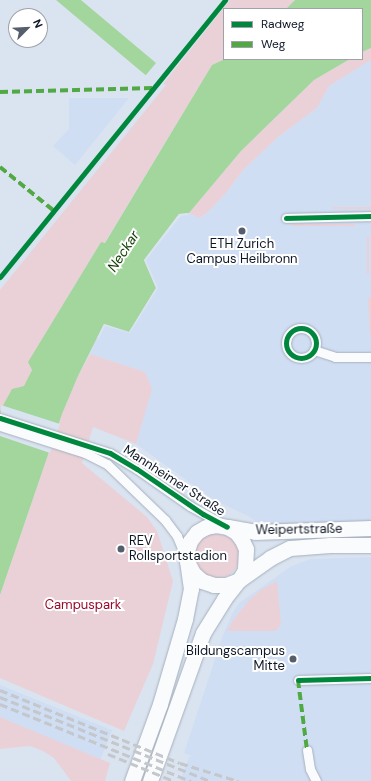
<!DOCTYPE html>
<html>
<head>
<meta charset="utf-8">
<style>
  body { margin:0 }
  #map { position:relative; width:371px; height:781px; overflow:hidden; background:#dae3f0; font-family:"DM Sans",sans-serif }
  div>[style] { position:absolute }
  .built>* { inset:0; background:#d0def4; transform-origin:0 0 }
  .green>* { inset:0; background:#ead1d7; transform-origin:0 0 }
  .round { border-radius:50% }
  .water>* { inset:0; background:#a3d69d; transform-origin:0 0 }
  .pier>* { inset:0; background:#dae3f0 }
  .roads { filter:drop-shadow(0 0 1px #a7b0bd) drop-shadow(0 0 1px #a7b0bd) }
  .minor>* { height:9px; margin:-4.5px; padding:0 4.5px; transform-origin:4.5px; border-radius:4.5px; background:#f9fbfd }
  .minor>.ring { margin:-4.5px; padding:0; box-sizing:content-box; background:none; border:9px solid #f9fbfd; border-radius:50% }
  .primary>* { height:15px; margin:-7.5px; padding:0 7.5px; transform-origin:7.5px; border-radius:7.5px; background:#f9fbfd }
  .rail>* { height:2.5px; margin-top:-1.25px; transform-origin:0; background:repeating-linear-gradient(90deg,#c4c7cb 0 8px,transparent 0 12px) }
  .quiet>* { height:4px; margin-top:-2px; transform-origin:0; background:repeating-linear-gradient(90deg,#51a944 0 8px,transparent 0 12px) }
  .cycleway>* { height:5px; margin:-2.5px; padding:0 2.5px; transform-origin:2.5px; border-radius:2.5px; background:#00873e }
  .cycleway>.ring { margin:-2.5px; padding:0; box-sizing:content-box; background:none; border:5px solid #00873e; border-radius:50% }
  .dots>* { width:11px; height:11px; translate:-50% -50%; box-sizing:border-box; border:2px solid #fff; border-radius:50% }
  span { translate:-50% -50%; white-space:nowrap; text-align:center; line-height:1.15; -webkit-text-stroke:4px #fff; paint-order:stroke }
  .poi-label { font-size:13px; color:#0e1726 }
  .left { translate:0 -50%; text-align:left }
  .right { translate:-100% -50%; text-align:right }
  .street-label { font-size:13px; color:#0e1726 }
  .park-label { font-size:13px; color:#980a28 }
  .water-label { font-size:14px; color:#134103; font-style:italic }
  .legend { position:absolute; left:223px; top:8px; width:140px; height:52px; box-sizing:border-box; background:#fff; border:1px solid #9fa2a8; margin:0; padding:5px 7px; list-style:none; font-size:12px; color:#0e1726 }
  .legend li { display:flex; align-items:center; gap:8px; height:20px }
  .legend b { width:20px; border:1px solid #9fa2a8 }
  .north { position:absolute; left:8px; top:8px; width:40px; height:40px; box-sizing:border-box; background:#fff; border:1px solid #9fa2a8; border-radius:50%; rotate:66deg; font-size:11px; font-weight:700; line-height:16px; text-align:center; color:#0e1726 }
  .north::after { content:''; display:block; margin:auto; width:14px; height:18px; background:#555e6d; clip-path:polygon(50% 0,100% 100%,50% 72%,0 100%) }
</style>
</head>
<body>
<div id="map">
  <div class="built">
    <i style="clip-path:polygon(371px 60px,371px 531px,265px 528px,248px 516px,214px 500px,136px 444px,151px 389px,145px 372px,90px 354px,104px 324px,144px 260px,179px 214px,189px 213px,199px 218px,207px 213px,226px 193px,243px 170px,278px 137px,317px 108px,329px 86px)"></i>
    <i style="clip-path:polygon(69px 98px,129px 98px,75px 165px,53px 146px,69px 129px)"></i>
    <i style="clip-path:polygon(371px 557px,371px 781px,180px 781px,189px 757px,192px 756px,184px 753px,223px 635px,232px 614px,239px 603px,290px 567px,310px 559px)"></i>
    <i style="left:0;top:685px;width:121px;height:32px;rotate:22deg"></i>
  </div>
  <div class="green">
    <i style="clip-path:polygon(230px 0,295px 0,286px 9px,224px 9px,225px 59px,212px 65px,104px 244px,101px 242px,28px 362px,32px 370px,24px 387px,0 411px,0 290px,166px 85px,163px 84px)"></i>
    <i style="clip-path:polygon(371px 48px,371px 60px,329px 86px,317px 108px,278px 137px,243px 170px,226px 193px,207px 213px,199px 218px,189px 213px,241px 151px,314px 80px,350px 59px,362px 59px,362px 52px)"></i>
    <i style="left:371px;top:207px;width:2px;height:38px;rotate:90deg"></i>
    <i style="left:355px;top:224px;width:2px;height:64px;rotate:90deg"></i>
    <i style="left:367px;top:237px;width:2px;height:37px"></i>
    <i style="clip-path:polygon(368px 298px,371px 298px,371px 335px,370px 335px)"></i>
    <i style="clip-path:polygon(90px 354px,145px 372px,152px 389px,136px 444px,93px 427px,82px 463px,147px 517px,157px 531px,173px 581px,153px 664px,124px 731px,0 678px,0 595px,62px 414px,78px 376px)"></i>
    <i class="round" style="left:194px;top:532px;width:46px;height:46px"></i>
    <i style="clip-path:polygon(277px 581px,281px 624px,276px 631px,227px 631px,233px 620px,250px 599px,262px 589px)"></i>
    <i style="clip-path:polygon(0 717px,110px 763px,105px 781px,71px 781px,54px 758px,43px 751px,30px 746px,0 749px)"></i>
  </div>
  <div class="water">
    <i style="clip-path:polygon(295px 0,371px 0,371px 48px,362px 52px,362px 9px,286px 9px)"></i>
    <i style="clip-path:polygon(225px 59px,350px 59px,314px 80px,241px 151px,189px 213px,179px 214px,144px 260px,156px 288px,129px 332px,104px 324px,78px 376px,62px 414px,0 595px,0 411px,12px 389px,24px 386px,32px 370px,28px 362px,101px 242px,105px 243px,212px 65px)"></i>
    <i style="left:156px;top:63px;width:16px;height:156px;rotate:130deg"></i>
  </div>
  <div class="pier">
    <i style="clip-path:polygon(189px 213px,188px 215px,181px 216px,146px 260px,158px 288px,130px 333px,105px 326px,99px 339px,97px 338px,104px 324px,129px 332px,156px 288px,144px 260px,179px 214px)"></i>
    <i style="clip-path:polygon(1px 405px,60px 424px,50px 453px,0 436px)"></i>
  </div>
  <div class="roads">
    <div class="minor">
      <i style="left:286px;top:218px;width:85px;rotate:-1.3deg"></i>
      <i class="ring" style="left:286px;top:328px;width:21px;height:21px"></i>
      <i style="left:314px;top:350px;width:22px;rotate:18deg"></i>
      <i style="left:335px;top:357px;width:36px"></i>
      <i style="left:0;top:418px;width:115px;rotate:17.7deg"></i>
      <i style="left:110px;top:453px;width:31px;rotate:31deg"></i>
      <i style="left:137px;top:469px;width:65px;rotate:34.9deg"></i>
      <i style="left:190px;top:506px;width:37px;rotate:29deg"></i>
      <i style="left:0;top:426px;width:89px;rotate:17.6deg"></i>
      <i style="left:85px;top:453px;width:25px;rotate:27deg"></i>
      <i style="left:107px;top:464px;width:81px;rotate:44deg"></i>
      <i style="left:165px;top:520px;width:20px;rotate:53deg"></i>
      <i style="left:177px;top:536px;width:22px;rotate:68deg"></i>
      <i style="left:298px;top:680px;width:73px;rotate:-1.6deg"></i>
      <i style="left:307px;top:750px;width:19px;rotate:81deg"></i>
      <i style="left:310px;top:769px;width:13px;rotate:63deg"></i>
    </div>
    <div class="primary">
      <i style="left:216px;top:525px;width:11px;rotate:10deg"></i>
      <i style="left:227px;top:527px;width:10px;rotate:29deg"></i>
      <i style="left:236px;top:532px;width:10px;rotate:53deg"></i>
      <i style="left:242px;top:540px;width:10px;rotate:66deg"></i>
      <i style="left:246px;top:549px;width:21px;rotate:93deg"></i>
      <i style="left:245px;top:570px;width:12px;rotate:121deg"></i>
      <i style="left:239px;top:580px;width:14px;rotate:159deg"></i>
      <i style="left:226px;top:585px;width:12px;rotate:180deg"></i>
      <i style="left:214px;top:585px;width:13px;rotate:-162deg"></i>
      <i style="left:202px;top:581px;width:12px;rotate:-138deg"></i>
      <i style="left:193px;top:573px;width:13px;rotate:-117deg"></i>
      <i style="left:187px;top:561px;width:10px;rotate:-90deg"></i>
      <i style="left:187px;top:551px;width:10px;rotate:-73deg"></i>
      <i style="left:190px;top:541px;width:11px;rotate:-52deg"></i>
      <i style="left:197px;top:532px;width:10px;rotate:-29deg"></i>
      <i style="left:206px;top:527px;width:10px;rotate:-11deg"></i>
      <i style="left:228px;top:527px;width:27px;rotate:10deg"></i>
      <i style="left:255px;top:532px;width:116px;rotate:-2deg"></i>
      <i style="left:132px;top:781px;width:82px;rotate:-70deg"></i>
      <i style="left:160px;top:704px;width:89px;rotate:-73.6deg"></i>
      <i style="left:185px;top:619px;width:31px;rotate:-79deg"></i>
      <i style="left:191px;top:589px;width:28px;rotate:-98deg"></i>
      <i style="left:150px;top:781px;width:157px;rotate:-70.3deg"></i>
      <i style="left:203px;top:633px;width:40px;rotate:-58deg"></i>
      <i style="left:224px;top:599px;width:24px;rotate:-52deg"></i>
      <i style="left:239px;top:580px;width:38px;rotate:-35deg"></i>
      <i style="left:270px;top:558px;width:22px;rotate:-27deg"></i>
      <i style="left:290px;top:548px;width:40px;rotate:-4.3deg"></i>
      <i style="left:330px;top:545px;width:41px"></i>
    </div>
  </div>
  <div class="rail">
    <i style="left:0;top:690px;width:194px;rotate:22.1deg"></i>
    <i style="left:180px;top:763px;width:61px;rotate:17.2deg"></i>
    <i style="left:0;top:697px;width:226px;rotate:21.8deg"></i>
    <i style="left:0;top:704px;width:206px;rotate:22deg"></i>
    <i style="left:108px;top:754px;width:71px;rotate:22.2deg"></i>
  </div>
  <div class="quiet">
    <i style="left:0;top:92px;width:153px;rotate:-1.5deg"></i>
    <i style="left:0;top:167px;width:68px;rotate:39.1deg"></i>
    <i style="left:302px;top:680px;width:4px;rotate:180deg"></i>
    <i style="left:298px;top:680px;width:71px;rotate:82.7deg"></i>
  </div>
  <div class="cycleway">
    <i style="left:286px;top:218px;width:85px;rotate:-1.3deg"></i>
    <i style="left:0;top:277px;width:357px;rotate:-50.9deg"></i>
    <i class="ring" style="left:286px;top:328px;width:25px;height:25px"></i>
    <i style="left:0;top:418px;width:115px;rotate:17.7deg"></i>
    <i style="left:110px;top:453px;width:31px;rotate:31deg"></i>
    <i style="left:137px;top:469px;width:80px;rotate:34.3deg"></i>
    <i style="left:203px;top:514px;width:27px;rotate:28deg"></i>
    <i style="left:298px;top:680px;width:73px;rotate:-1.6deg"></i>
  </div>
  <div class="dots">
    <i style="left:242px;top:231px;background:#555e6d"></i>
    <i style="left:121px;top:549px;background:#555e6d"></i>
    <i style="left:293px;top:659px;background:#555e6d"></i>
  </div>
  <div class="poi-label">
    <span style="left:242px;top:252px">ETH Zurich<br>Campus Heilbronn</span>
    <span class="left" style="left:129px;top:549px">REV<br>Rollsportstadion</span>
    <span class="right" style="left:285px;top:659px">Bildungscampus<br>Mitte</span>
  </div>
  <div class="street-label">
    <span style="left:174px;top:481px;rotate:33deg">Mannheimer Straße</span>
    <span style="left:299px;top:530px;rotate:-1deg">Weipertstraße</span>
  </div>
  <div class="park-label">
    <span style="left:83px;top:605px">Campuspark</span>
  </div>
  <div class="water-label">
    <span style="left:123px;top:251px;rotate:-57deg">Neckar</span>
  </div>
  <ul class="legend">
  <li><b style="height:5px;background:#00873e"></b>Radweg</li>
  <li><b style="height:5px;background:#51a944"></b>Weg</li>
  </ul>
  <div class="north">N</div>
</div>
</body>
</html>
